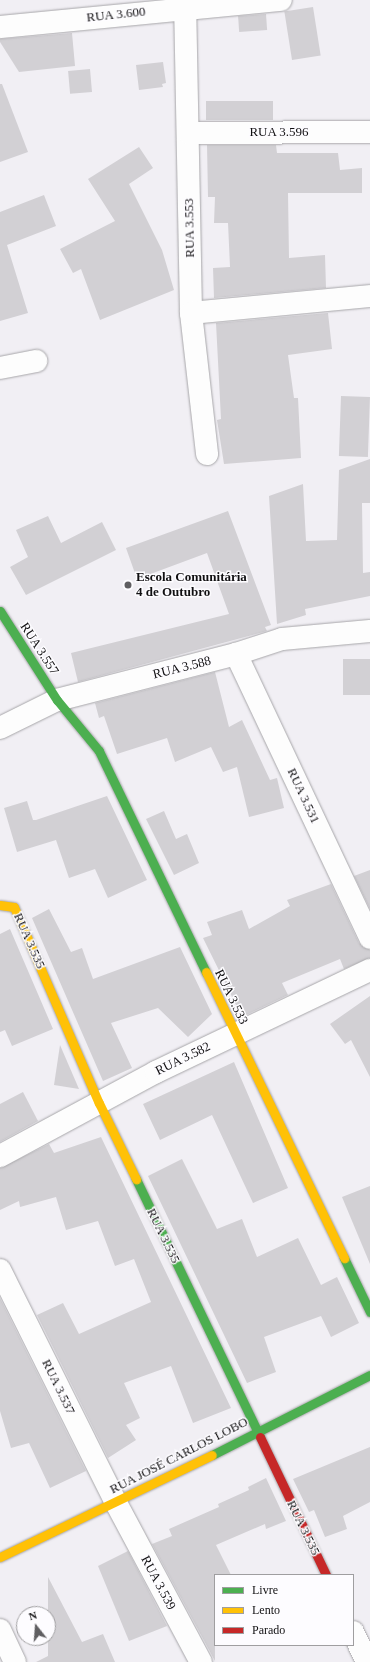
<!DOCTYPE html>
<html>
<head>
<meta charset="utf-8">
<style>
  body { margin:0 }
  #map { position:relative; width:370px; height:1662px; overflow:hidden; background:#f1eff4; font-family:"Times New Roman",serif }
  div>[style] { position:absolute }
  .building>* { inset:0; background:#d2d0d4; transform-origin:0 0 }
  .roads { filter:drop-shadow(0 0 1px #a7a6a9) drop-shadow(0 0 1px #a7a6a9) }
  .street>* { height:22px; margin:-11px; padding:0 11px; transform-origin:11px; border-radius:11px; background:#fdfdfd }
  .fast>* { height:9px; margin:-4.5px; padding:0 4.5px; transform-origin:4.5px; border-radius:4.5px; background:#4caf50 }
  .slow>* { height:9px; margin:-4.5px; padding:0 4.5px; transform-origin:4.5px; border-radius:4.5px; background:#ffc107 }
  .jam>* { height:9px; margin:-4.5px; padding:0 4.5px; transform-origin:4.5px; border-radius:4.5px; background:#c62828 }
  .dots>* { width:11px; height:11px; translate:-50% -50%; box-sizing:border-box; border:2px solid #fdfcff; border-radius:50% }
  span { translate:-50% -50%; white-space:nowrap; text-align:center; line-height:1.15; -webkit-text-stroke:3px #fdfcff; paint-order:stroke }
  .street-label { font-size:13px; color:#111012 }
  .poi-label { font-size:13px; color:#111012; font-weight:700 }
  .left { translate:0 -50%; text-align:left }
  .legend { position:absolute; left:214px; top:1574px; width:140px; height:72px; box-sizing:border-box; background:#fdfcff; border:1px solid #9f9ea0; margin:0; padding:5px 7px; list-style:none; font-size:12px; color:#111012 }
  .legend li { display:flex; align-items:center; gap:8px; height:20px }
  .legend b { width:20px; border:1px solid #9f9ea0 }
  .north { position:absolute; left:16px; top:1606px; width:40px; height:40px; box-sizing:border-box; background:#fdfcff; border:1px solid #9f9ea0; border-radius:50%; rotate:343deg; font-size:11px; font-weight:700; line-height:16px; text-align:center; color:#111012 }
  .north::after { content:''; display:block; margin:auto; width:14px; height:18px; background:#5f5e61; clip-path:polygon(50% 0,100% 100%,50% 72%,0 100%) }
</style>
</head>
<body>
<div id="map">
  <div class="building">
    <i style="left:313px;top:7px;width:49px;height:29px;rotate:81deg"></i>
    <i style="left:266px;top:14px;width:16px;height:28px;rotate:86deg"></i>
    <i style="clip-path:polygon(72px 33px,75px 66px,19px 72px,0 42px,0 39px)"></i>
    <i style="clip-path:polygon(163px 62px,166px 83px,162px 84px,163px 87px,139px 90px,136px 65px)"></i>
    <i style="left:90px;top:69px;width:23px;height:22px;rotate:85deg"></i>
    <i style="clip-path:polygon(0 84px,2px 84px,28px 152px,0 162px)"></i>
    <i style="left:206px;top:101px;width:67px;height:19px"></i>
    <i style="clip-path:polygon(207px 145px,276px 145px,277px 153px,338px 153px,340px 170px,362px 168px,362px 193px,288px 193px,289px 258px,325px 255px,326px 288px,214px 298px,213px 268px,230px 267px,228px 223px,214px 223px,215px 197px,208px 197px)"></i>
    <i style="clip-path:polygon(139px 147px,153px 168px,129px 184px,162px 250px,174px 290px,100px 320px,81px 269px,73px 273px,60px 249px,115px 221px,88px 179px)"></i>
    <i style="clip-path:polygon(44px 195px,56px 226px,7px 245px,28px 313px,0 321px,0 212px)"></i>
    <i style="clip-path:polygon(328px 313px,332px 349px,288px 355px,294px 398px,298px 398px,301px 458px,224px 464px,217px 420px,221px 419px,216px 323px)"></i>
    <i style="left:341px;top:396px;width:29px;height:60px;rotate:2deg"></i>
    <i style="clip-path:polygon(370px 459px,370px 503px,362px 503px,363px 573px,370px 572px,370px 596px,305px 609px,306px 615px,277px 624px,269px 496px,303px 484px,306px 541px,337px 540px,339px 470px)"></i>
    <i style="clip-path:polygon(228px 511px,271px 625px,265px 627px,267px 631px,78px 682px,71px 653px,229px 614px,207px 553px,137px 579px,126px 548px)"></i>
    <i style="clip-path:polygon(48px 516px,61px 543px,102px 522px,116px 550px,26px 595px,10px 567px,28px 557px,16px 530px)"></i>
    <i style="left:343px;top:659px;width:27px;height:36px"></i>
    <i style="clip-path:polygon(215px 672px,229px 727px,242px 720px,270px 780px,277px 778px,284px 808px,249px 817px,237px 767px,223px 772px,211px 747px,175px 762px,167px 738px,117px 754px,104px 716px,99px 718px,95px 703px)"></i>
    <i style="clip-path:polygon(107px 796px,147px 880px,108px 898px,95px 869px,69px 878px,56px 840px,17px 852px,4px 808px,27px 801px,33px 820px,36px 820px)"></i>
    <i style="clip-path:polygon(164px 811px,176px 839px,187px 834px,199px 863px,174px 875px,146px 819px)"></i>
    <i style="clip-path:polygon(370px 870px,370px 909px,354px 876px)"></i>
    <i style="clip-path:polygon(331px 884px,359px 943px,370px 950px,370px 958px,344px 969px,340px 959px,282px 983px,288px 995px,242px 1017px,203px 938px,212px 935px,207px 922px,242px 910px,249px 929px,290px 906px,287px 900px)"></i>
    <i style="clip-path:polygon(49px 909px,71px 952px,82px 948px,93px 979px,180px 947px,212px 1014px,188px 1037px,158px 1008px,111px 1023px,132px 1068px,103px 1081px,32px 918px)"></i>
    <i style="clip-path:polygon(10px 929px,53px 1029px,12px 1046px,5px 1030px,0 1032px,0 934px)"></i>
    <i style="clip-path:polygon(370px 996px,370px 1077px,351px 1040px,345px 1044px,330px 1024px)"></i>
    <i style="clip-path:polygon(60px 1045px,79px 1089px,54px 1085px)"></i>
    <i style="clip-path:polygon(234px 1062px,288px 1188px,253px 1203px,212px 1115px,160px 1140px,143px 1104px)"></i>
    <i style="clip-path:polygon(23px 1092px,38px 1121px,0 1142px,0 1104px)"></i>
    <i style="clip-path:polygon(101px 1137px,231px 1408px,193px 1423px,171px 1366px,124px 1383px,140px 1418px,126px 1425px,136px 1440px,108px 1458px,37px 1315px,63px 1303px,79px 1334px,151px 1302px,134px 1259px,115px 1266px,98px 1221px,66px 1230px,56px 1197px,20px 1207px,19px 1201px,0 1210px,0 1168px,49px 1144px,54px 1153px)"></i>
    <i style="clip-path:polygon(182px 1159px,217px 1229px,242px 1219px,257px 1257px,298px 1238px,321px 1285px,337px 1277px,359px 1323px,331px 1337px,321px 1316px,264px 1337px,276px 1372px,247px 1383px,148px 1176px)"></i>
    <i style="clip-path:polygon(370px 1186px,370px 1264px,342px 1197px)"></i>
    <i style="clip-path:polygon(0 1298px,86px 1471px,50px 1488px,29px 1443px,11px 1448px,0 1411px)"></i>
    <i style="clip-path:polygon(370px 1447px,370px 1502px,343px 1516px,347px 1529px,325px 1537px,314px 1510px,309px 1512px,293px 1479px)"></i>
    <i style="clip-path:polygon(266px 1478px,286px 1521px,266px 1529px,265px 1524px,216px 1545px,231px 1575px,215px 1575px,215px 1661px,152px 1544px,172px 1536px,169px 1529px,219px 1507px,218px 1504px,249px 1490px,248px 1487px)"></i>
    <i style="clip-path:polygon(128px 1551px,167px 1626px,129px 1641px,98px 1566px)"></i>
    <i style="clip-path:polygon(48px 1577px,82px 1642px,103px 1634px,115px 1662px,36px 1662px,48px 1656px)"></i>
  </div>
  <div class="roads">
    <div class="street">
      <i style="left:185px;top:0;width:313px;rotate:88.9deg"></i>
      <i style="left:191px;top:313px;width:142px;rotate:83.5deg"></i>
      <i style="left:0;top:27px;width:282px;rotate:-5.5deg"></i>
      <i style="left:189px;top:133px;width:181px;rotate:-0.3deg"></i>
      <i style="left:191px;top:313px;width:180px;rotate:-5.4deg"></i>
      <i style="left:0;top:368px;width:37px;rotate:-11deg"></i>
      <i style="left:236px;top:654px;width:314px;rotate:64.7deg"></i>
      <i style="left:0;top:728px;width:64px;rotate:-26.2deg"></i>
      <i style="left:57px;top:700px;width:185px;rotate:-14.4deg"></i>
      <i style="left:236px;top:654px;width:48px;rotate:-18.1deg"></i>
      <i style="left:282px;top:639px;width:88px;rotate:-5.2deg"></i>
      <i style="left:0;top:1156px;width:177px;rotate:-28.3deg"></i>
      <i style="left:156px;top:1072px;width:237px;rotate:-25.5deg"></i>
      <i style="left:0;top:1270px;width:260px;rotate:63.5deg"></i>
      <i style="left:116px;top:1503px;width:180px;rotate:61.9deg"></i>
      <i style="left:0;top:1630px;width:35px;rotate:65deg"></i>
      <i style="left:353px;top:1632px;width:33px;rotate:65deg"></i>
    </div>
    <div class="fast">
      <i style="left:0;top:611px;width:106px;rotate:57.4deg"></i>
      <i style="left:57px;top:700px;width:66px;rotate:50.5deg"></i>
      <i style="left:99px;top:751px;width:246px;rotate:64.2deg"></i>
      <i style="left:136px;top:1179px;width:286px;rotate:64.3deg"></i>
      <i style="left:344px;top:1258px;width:60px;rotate:64.3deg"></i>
      <i style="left:212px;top:1455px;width:177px;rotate:-26.9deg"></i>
    </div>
    <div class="slow">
      <i style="left:0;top:905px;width:14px;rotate:8deg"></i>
      <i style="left:14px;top:907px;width:214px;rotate:66.6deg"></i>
      <i style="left:99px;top:1103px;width:85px;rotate:64deg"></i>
      <i style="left:206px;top:972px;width:318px;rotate:64.2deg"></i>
      <i style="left:0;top:1557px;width:235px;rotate:-25.7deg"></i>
    </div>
    <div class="jam">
      <i style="left:260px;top:1437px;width:153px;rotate:64.4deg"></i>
    </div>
  </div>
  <div class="dots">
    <i style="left:128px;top:585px;background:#5f5e61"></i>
  </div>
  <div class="street-label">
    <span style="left:116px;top:15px;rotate:-6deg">RUA 3.600</span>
    <span style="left:279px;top:132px">RUA 3.596</span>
    <span style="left:190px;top:228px;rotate:-91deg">RUA 3.553</span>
    <span style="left:39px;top:649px;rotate:57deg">RUA 3.557</span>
    <span style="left:182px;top:668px;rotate:-14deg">RUA 3.588</span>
    <span style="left:303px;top:796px;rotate:65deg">RUA 3.531</span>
    <span style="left:29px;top:941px;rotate:66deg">RUA 3.535</span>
    <span style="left:231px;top:997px;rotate:64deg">RUA 3.533</span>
    <span style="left:183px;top:1059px;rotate:-26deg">RUA 3.582</span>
    <span style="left:163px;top:1236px;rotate:64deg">RUA 3.535</span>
    <span style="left:58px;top:1387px;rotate:64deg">RUA 3.537</span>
    <span style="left:179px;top:1456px;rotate:-27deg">RUA JOSÉ CARLOS LOBO</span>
    <span style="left:303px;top:1528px;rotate:64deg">RUA 3.535</span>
    <span style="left:158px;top:1583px;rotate:62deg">RUA 3.539</span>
  </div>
  <div class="poi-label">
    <span class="left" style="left:136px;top:585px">Escola Comunitária<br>4 de Outubro</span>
  </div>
  <ul class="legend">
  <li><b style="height:5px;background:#4caf50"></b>Livre</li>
  <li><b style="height:5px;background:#ffc107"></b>Lento</li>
  <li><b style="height:5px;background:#c62828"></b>Parado</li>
  </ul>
  <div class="north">N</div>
</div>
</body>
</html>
